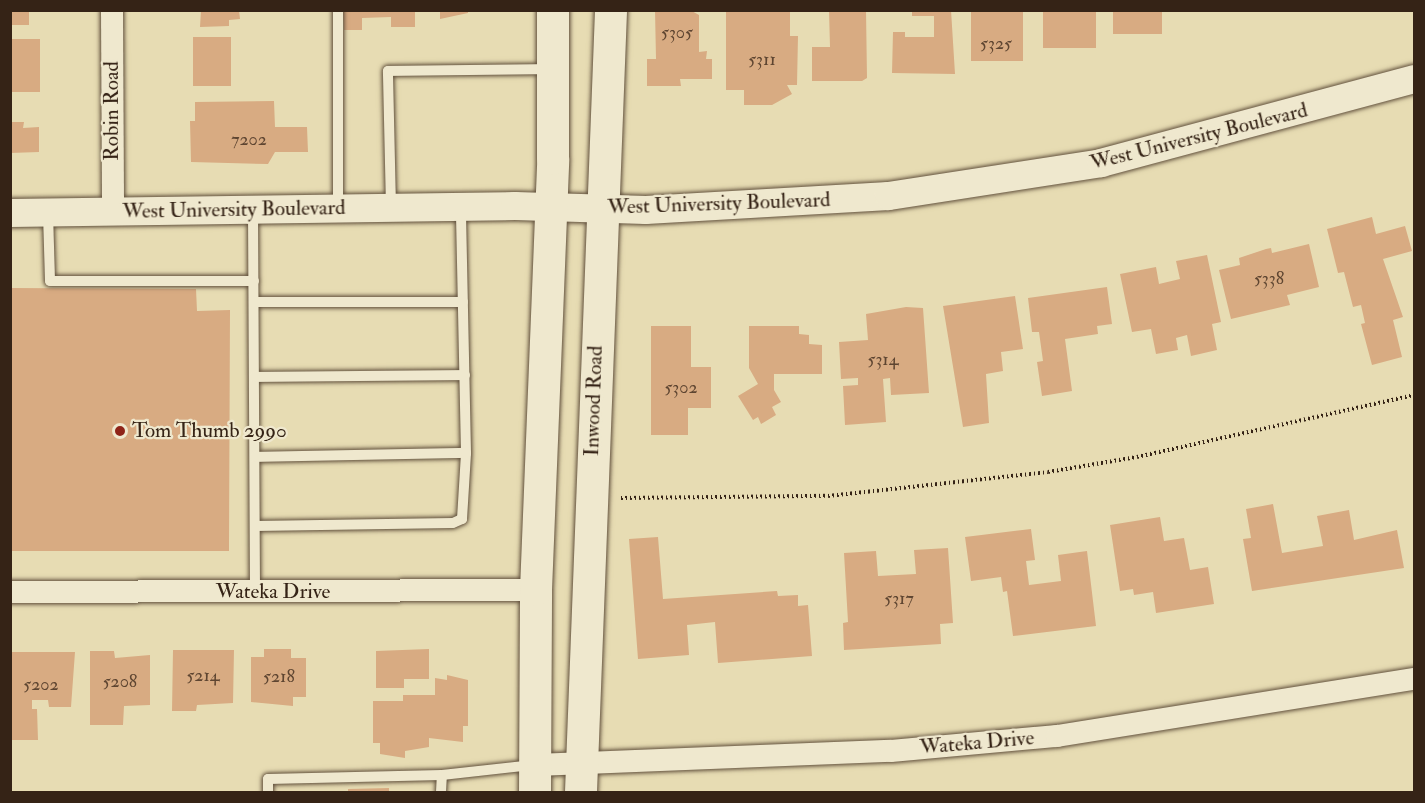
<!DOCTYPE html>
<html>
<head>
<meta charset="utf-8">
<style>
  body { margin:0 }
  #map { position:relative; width:1425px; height:803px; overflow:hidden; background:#e7dcb3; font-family:"IM FELL Double Pica",serif }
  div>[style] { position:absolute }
  .building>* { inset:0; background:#d8ab82; transform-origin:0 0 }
  .path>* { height:4px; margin-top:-2px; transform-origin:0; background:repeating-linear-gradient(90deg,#352316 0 1.5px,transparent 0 4.5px) }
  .roads { filter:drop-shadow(0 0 2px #62513d) drop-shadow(0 0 2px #62513d) }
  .service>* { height:10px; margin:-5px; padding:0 5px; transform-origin:5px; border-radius:5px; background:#efe8ce }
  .minor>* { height:22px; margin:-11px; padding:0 11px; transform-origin:11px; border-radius:11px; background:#efe8ce }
  .tertiary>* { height:28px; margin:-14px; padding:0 14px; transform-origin:14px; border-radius:14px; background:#efe8ce }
  .secondary>* { height:32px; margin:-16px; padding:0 16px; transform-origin:16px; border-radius:16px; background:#efe8ce }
  .dots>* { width:16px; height:16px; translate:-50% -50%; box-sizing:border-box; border:3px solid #efe8ce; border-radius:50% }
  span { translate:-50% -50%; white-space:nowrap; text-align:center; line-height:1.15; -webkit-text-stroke:4.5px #efe8ce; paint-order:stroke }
  .number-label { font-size:18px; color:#5e4531 }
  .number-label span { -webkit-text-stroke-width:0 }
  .street-label { font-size:21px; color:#352316 }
  .poi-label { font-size:21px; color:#352316 }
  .left { translate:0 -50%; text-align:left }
  .frame { position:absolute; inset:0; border:12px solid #352316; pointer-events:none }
</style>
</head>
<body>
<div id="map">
  <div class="building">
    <i style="left:10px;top:10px;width:19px;height:15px"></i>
    <i style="clip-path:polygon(201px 10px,239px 10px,240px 19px,229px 20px,229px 26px,200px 27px)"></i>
    <i style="clip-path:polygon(343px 10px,415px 10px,415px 27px,391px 27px,391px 17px,362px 18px,362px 30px,344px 30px)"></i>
    <i style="clip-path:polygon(440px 10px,468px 10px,468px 13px,440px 19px)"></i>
    <i style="clip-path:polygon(655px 10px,690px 10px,699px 15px,699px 52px,707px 51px,706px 59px,712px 59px,712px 79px,680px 79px,681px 86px,647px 86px,647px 59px,656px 59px)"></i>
    <i style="clip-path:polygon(790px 10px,790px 36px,798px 36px,797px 85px,787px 85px,792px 94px,772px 105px,744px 105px,744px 90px,726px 90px,726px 12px)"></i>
    <i style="clip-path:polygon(829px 10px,866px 10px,867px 78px,862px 81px,812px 81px,812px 47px,830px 47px)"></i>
    <i style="clip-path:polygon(912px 10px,951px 10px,955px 74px,892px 73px,893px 32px,905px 32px,905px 37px,934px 37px,934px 16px,912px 16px)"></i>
    <i style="left:971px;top:10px;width:52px;height:51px"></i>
    <i style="left:1043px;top:10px;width:53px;height:38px"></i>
    <i style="left:1113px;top:10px;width:49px;height:24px"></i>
    <i style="left:193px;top:37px;width:38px;height:49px"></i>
    <i style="left:40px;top:39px;width:53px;height:30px;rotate:90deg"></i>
    <i style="clip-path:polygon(274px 101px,275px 127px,307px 127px,308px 152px,275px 152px,268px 164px,191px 162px,190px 121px,195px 121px,195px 102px)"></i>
    <i style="clip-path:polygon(10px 122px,24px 122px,23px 128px,39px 127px,39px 152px,10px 153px)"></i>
    <i style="clip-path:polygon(1372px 217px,1376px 234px,1405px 226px,1412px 251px,1383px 259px,1403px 317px,1393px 320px,1402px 357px,1372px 365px,1361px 324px,1365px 323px,1361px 305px,1353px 307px,1344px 272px,1338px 273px,1327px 229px)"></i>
    <i style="clip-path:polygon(1309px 244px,1319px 287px,1287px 295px,1290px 305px,1231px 319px,1219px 270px,1240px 265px,1239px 258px,1266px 249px,1271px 248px,1272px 253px)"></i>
    <i style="clip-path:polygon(1207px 255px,1221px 322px,1212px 324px,1217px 350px,1191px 356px,1187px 335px,1176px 338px,1178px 350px,1156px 354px,1151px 329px,1132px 332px,1120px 274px,1156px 267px,1159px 284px,1180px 279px,1176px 261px)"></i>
    <i style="clip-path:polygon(1107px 287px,1112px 324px,1097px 326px,1098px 334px,1065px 339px,1072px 391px,1042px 396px,1037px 362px,1043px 361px,1039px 332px,1032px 332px,1028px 298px)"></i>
    <i style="clip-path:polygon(10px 288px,196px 289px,197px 311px,230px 310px,229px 551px,10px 551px)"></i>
    <i style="clip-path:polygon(1015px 296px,1023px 349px,1001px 352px,1003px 371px,986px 374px,989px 423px,963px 427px,943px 306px)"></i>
    <i style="clip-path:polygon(906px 307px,923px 308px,929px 393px,891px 395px,890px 378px,883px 379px,886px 422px,845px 425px,843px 386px,858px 385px,858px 378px,841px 379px,839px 342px,868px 340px,866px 314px)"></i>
    <i style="clip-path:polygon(651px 326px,691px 326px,691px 367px,711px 367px,711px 408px,688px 408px,688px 435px,651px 435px)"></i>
    <i style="clip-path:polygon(749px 326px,799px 326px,799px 334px,809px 335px,809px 344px,822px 345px,822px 374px,774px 374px,774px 390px,781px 402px,772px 407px,776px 415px,761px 424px,758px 417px,753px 420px,738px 396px,758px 384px,749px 368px)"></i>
    <i style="clip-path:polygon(1273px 504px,1282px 553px,1323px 546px,1317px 516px,1349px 510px,1354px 540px,1397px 530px,1404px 568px,1252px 591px,1243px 539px,1251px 538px,1246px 509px)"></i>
    <i style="clip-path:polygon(1160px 517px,1164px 541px,1184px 538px,1190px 570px,1208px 567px,1214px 604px,1156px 613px,1153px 592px,1134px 595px,1133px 589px,1120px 591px,1110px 525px)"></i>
    <i style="clip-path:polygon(1031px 529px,1035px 560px,1026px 561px,1029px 585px,1061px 581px,1058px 555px,1087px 551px,1096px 626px,1013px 636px,1007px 591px,1003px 592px,1001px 577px,971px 581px,965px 537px)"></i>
    <i style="clip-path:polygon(658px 537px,663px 599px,777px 591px,778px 596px,798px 595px,798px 606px,808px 605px,812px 656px,718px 663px,715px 622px,687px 625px,689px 655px,638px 659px,629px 539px)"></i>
    <i style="clip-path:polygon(948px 548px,953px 623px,940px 624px,941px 644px,844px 650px,843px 623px,848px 622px,844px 553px,876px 551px,878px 576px,916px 574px,914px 550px)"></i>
    <i style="clip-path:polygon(264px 649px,291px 649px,291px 658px,306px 658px,306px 697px,293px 697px,293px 706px,251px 702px,251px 657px,264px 657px)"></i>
    <i style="clip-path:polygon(429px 649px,429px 679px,404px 679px,404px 688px,376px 688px,376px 651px)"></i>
    <i style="clip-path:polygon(173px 650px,234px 650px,233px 703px,197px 705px,196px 711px,172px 711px)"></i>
    <i style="clip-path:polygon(90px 651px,114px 651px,115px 658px,150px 655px,150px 705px,124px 706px,123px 725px,90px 725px)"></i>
    <i style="clip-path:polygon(10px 652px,75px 652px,71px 707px,49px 707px,48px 700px,32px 700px,32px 709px,37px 709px,38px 740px,10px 740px)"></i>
    <i style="clip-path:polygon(447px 675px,468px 680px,468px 726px,463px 726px,463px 742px,429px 738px,429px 747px,405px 751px,405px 758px,380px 754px,380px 743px,373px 743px,373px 701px,403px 701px,403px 695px,435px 695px,435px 678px,447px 680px)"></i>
    <i style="clip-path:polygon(389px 788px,389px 792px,348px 792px,348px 789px)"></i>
  </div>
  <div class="path">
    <i style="left:621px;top:498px;width:207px;rotate:-0.6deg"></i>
    <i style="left:828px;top:496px;width:221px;rotate:-6.2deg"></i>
    <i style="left:1048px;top:472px;width:90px;rotate:-9.6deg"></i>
    <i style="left:1137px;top:457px;width:284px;rotate:-12.6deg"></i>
  </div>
  <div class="roads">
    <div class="service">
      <i style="left:338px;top:10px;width:198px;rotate:90deg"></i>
      <i style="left:391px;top:207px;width:136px;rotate:-91.3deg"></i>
      <i style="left:388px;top:71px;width:163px;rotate:-0.7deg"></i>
      <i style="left:253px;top:210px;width:382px;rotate:89.7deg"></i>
      <i style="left:48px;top:213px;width:68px;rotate:88.3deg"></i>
      <i style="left:50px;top:281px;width:204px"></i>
      <i style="left:254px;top:302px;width:209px"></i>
      <i style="left:254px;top:377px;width:211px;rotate:-0.5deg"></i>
      <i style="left:255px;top:457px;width:211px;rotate:-1.1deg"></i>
      <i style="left:255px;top:526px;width:198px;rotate:-0.9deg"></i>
      <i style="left:453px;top:523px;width:10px;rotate:-24deg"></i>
      <i style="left:462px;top:519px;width:66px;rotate:-86.5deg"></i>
      <i style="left:466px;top:453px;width:244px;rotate:-91.2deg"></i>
      <i style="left:268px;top:792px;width:13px;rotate:-90deg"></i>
      <i style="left:268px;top:779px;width:174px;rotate:-1.3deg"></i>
      <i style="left:442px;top:775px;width:92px;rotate:-6.3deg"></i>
      <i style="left:441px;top:792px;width:17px;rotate:-87deg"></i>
    </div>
    <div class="minor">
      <i style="left:112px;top:10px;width:202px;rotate:89.7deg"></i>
      <i style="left:10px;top:592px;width:526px;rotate:-0.22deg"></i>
      <i style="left:536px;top:765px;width:355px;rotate:-2.3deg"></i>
      <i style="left:891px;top:751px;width:167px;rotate:-5.2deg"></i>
      <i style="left:1057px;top:736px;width:362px;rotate:-9.1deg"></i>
    </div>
    <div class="tertiary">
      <i style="left:10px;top:213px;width:505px;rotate:-0.79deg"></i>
      <i style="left:515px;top:206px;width:131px;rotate:1.7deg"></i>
      <i style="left:646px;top:210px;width:243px;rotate:-3.3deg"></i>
      <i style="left:889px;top:196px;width:215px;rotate:-8.8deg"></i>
      <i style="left:1101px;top:163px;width:324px;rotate:-15deg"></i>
    </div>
    <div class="secondary">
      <i style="left:535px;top:792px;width:202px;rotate:-89.7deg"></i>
      <i style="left:536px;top:590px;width:431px;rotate:-87.7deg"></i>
      <i style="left:553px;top:159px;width:149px;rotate:-90deg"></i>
      <i style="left:581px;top:792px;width:783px;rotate:-87.8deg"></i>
    </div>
  </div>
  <div class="dots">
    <i style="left:120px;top:431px;background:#8f2418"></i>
  </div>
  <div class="number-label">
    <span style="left:677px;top:33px">5305</span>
    <span style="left:996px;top:44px">5325</span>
    <span style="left:762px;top:60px">5311</span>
    <span style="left:249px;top:140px">7202</span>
    <span style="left:1269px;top:279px">5338</span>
    <span style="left:883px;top:360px">5314</span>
    <span style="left:681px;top:388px">5302</span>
    <span style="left:899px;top:599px">5317</span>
    <span style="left:203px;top:676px">5214</span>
    <span style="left:279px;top:677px">5218</span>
    <span style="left:120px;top:682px">5208</span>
    <span style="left:41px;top:685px">5202</span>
  </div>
  <div class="street-label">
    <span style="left:112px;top:111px;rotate:-90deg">Robin Road</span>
    <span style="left:1199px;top:137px;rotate:-14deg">West University Boulevard</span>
    <span style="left:719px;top:204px;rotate:-2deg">West University Boulevard</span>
    <span style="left:234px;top:210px;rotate:-1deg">West University Boulevard</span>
    <span style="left:594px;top:401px;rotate:-88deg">Inwood Road</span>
    <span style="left:273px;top:592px">Wateka Drive</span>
    <span style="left:977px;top:743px;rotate:-5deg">Wateka Drive</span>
  </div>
  <div class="poi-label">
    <span class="left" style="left:132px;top:431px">Tom Thumb 2990</span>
  </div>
  <div class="frame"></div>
</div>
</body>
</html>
